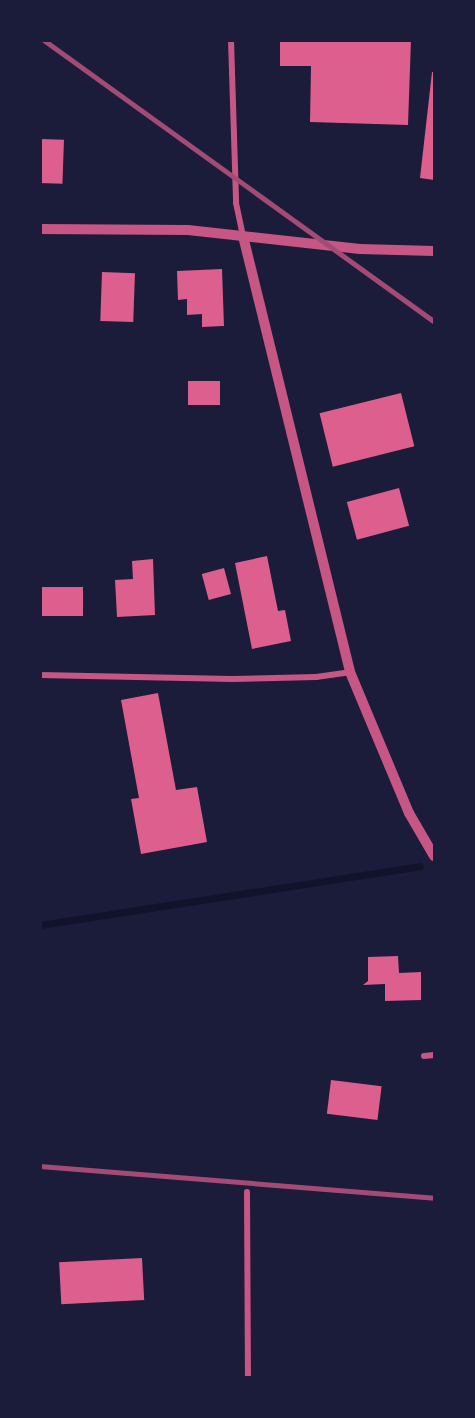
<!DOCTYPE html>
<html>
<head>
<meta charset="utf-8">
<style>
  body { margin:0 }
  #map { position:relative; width:475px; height:1418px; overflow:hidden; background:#1b1b3a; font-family:Helvetica,sans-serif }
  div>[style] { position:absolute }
  .stream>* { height:7px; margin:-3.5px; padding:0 3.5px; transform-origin:3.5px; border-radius:3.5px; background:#12122b }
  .building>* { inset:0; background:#dd5f8e; transform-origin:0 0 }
  .minor>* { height:6px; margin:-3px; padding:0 3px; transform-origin:3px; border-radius:3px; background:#c65784 }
  .tertiary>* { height:10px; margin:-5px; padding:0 5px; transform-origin:5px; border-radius:5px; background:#c65784 }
  .rail>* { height:4.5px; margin:-2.25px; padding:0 2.25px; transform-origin:2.25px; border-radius:2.25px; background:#a44b75 }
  span { translate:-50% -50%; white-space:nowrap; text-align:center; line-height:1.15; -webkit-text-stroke:4.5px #1b1b3a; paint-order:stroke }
  .frame { position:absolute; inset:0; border:42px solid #1b1b3a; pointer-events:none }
</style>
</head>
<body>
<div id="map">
  <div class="stream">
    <i style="left:40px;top:925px;width:384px;rotate:-8.8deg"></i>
  </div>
  <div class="building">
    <i style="clip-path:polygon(280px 40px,411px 40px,408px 125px,310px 122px,311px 66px,280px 66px)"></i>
    <i style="clip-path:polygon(432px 72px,434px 72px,434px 180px,420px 178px)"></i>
    <i style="left:40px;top:139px;width:24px;height:44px;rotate:2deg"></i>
    <i style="clip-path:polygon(222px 269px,224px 326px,202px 327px,202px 314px,187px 315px,187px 299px,178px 300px,177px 271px)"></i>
    <i style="left:102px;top:272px;width:33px;height:49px;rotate:2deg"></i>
    <i style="left:188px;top:381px;width:32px;height:24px"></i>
    <i style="left:401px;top:393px;width:55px;height:84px;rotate:76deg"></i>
    <i style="left:399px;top:488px;width:39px;height:54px;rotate:75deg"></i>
    <i style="clip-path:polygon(267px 556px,278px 611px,285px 610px,291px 641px,252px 649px,235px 563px)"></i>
    <i style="clip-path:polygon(153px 559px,155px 615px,117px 617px,115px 580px,133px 579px,132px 561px)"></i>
    <i style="left:224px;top:568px;width:27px;height:23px;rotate:75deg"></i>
    <i style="left:40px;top:587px;width:43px;height:29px"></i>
    <i style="clip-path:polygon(158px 693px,176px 790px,197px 787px,207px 842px,141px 854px,131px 799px,139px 798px,121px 700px)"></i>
    <i style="clip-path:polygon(398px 956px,399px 973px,421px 972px,421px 1000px,385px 1001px,385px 984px,363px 985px,368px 981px,368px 957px)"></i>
    <i style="left:331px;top:1080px;width:51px;height:34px;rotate:7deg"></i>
    <i style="left:142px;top:1258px;width:42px;height:83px;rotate:87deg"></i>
  </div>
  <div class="minor">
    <i style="left:231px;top:40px;width:163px;rotate:88.2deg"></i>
    <i style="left:236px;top:203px;width:34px;rotate:78deg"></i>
    <i style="left:40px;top:675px;width:192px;rotate:1.2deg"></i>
    <i style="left:232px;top:679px;width:84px;rotate:-1.4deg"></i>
    <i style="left:316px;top:677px;width:34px;rotate:-8deg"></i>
    <i style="left:424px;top:1056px;width:10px;rotate:-6deg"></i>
    <i style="left:247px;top:1192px;width:186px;rotate:89.7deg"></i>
  </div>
  <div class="tertiary">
    <i style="left:40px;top:229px;width:148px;rotate:0.4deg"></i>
    <i style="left:188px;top:230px;width:173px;rotate:6.3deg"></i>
    <i style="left:360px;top:249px;width:74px;rotate:1.5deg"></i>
    <i style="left:243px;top:236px;width:449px;rotate:76.2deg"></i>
    <i style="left:350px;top:672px;width:153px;rotate:67.3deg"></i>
    <i style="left:409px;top:813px;width:50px;rotate:59.8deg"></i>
  </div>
  <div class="rail">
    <i style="left:44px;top:40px;width:481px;rotate:35.8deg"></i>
    <i style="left:40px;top:1166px;width:395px;rotate:4.6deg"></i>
  </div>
  <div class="frame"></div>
</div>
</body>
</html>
